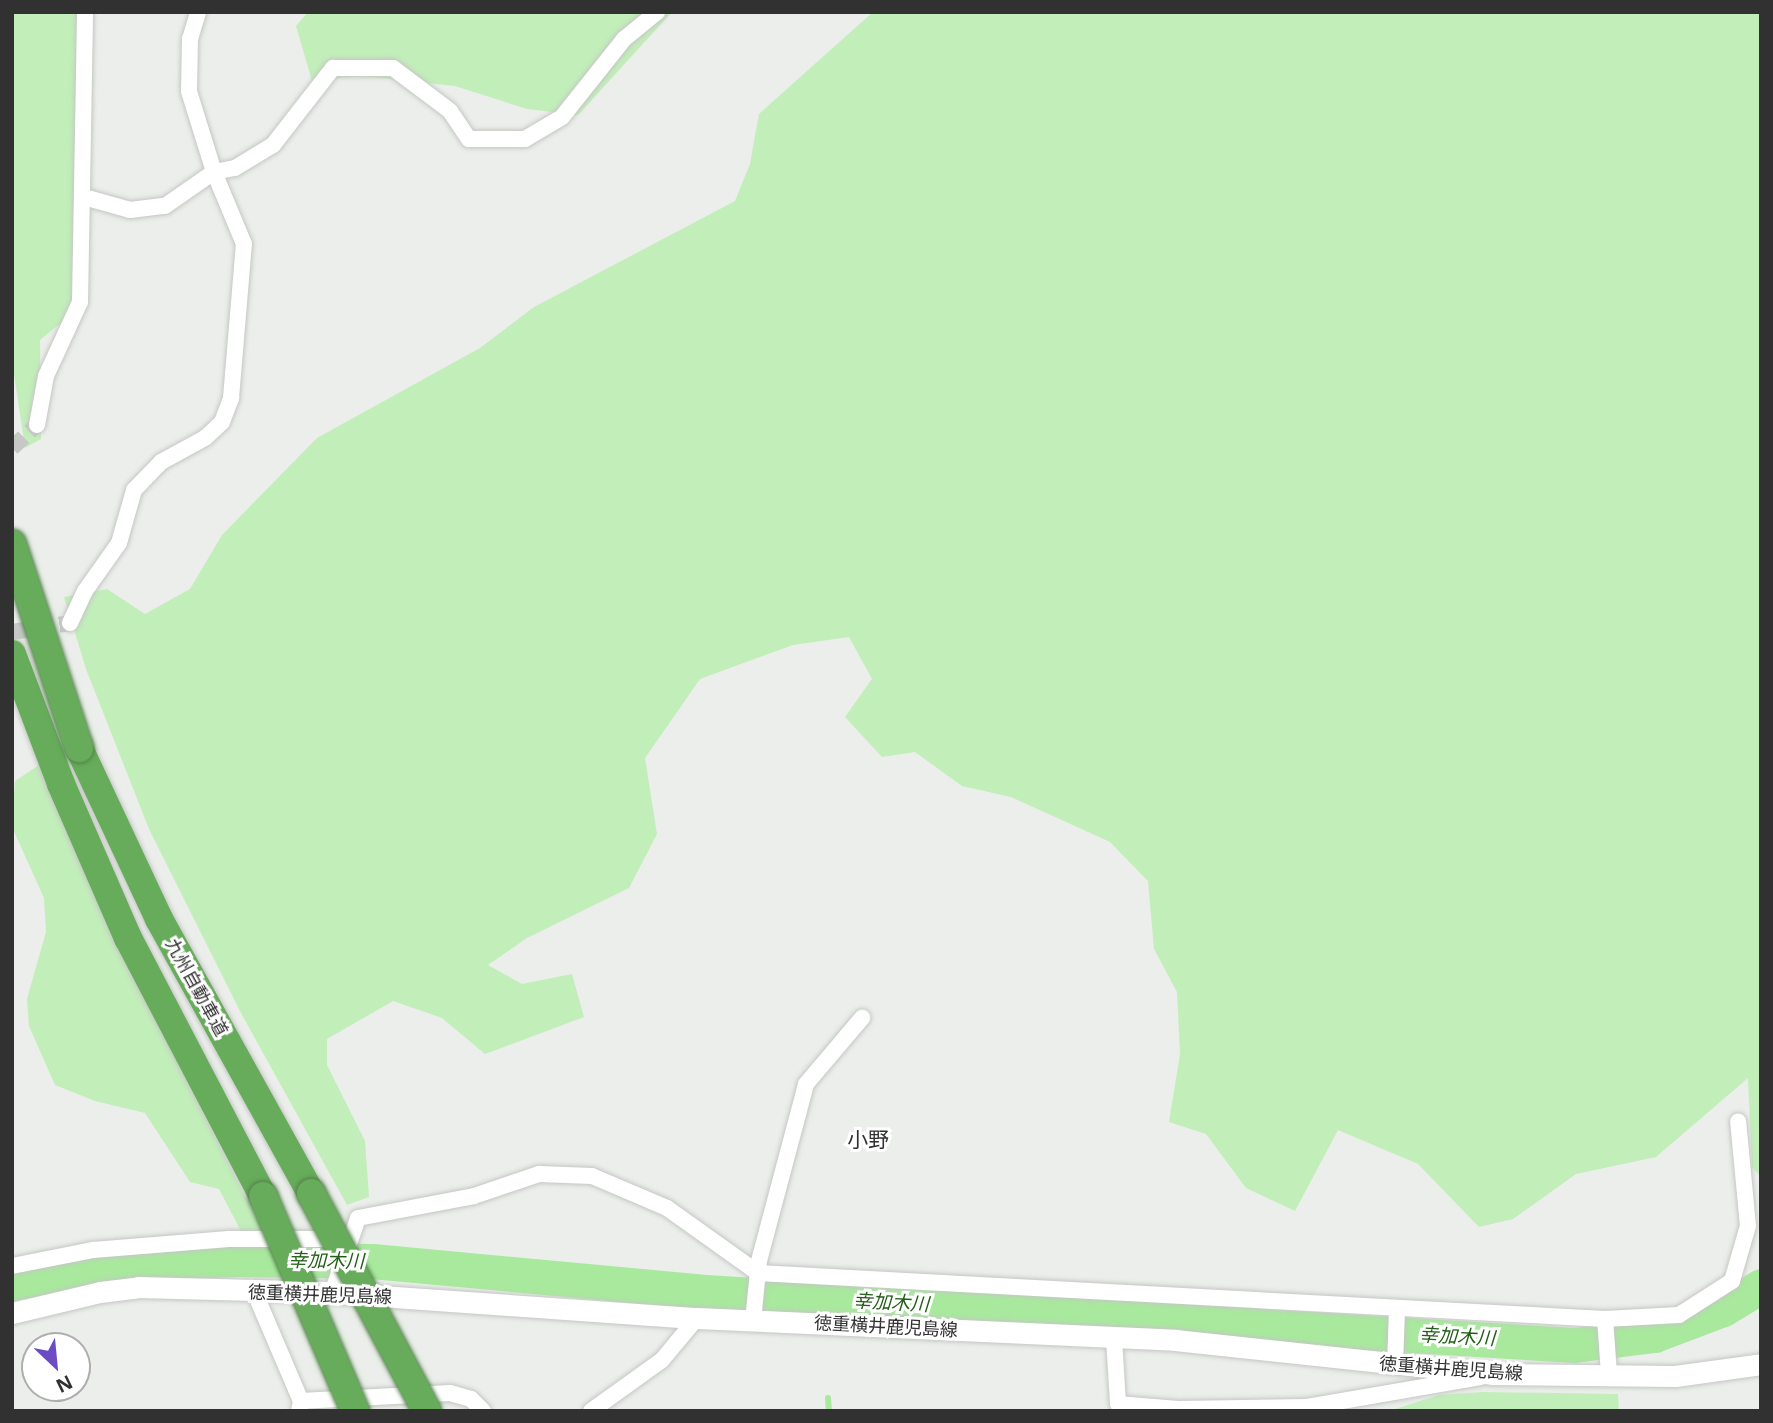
<!DOCTYPE html>
<html>
<head>
<meta charset="utf-8">
<style>
  body { margin:0 }
  #map { position:relative; width:1773px; height:1423px; overflow:hidden; background:#ebeeea; font-family:"Noto Sans","Noto Sans JP",sans-serif }
  div>[style] { position:absolute }
  .green>* { inset:0; background:#c2eeba }
  .stream>* { height:6px; margin:-3px; padding:0 3px; transform-origin:3px; border-radius:3px; background:#a8e99d }
  .river>* { height:35px; margin:-17.5px; padding:0 17.5px; transform-origin:17.5px; border-radius:17.5px; background:#a8e99d }
  .street-tunnel>* { height:16px; margin-top:-8px; transform-origin:0; background:repeating-linear-gradient(90deg,#c6c8c5 0 16px,transparent 0 24px) }
  .roads { filter:drop-shadow(0 0 2px #c4c7c3) drop-shadow(0 0 2px #c4c7c3) }
  .street>* { height:16px; margin:-8px; padding:0 8px; transform-origin:8px; border-radius:8px; background:#fff }
  .secondary>* { height:21px; margin:-10.5px; padding:0 10.5px; transform-origin:10.5px; border-radius:10.5px; background:#fff }
  .highway>* { height:28px; margin:-14px; padding:0 14px; transform-origin:14px; border-radius:14px; background:#66ac5a }
  .bridges { filter:drop-shadow(0 0 2px #53814b) drop-shadow(0 0 2px #53814b) }
  .highway-bridge>* { height:28px; margin:-14px; padding:0 14px; transform-origin:14px; border-radius:14px; background:#66ac5a }
  span { translate:-50% -50%; white-space:nowrap; text-align:center; line-height:1.15; -webkit-text-stroke:6px #fff; paint-order:stroke }
  .street-label { font-size:18px; color:#303130 }
  .water-label { font-size:19px; color:#215e16; font-style:italic }
  .quarter-label { font-size:21px; color:#303130 }
  .frame { position:absolute; inset:0; border:14px solid #303130; pointer-events:none }
  .north { position:absolute; left:21px; top:1332px; width:70px; height:70px; box-sizing:border-box; background:#fff; border:2px solid #acadac; border-radius:50%; rotate:154deg; font-size:19px; font-weight:700; line-height:28px; text-align:center; color:#303130 }
  .north::after { content:''; display:block; margin:auto; width:24px; height:32px; background:#6b4cc5; clip-path:polygon(50% 0,100% 100%,50% 72%,0 100%) }
</style>
</head>
<body>
<div id="map">
  <div class="green">
    <i style="clip-path:polygon(12px 12px,77px 12px,74px 295px,63px 321px,40px 340px,41px 439px,25px 448px,12px 360px)"></i>
    <i style="clip-path:polygon(308px 12px,672px 12px,578px 115px,527px 109px,455px 86px,361px 76px,312px 81px,296px 26px)"></i>
    <i style="clip-path:polygon(873px 12px,1761px 12px,1761px 1177px,1752px 1167px,1748px 1078px,1656px 1157px,1576px 1174px,1513px 1219px,1479px 1227px,1418px 1164px,1338px 1130px,1295px 1211px,1246px 1188px,1206px 1134px,1169px 1122px,1180px 1054px,1177px 992px,1154px 949px,1148px 881px,1110px 842px,1011px 797px,962px 786px,915px 752px,882px 757px,845px 717px,872px 679px,849px 637px,793px 645px,700px 679px,645px 758px,657px 834px,629px 888px,527px 938px,488px 965px,522px 984px,572px 974px,584px 1017px,485px 1054px,442px 1018px,393px 1001px,327px 1039px,327px 1065px,365px 1141px,369px 1197px,347px 1205px,241px 1013px,149px 829px,86px 669px,64px 597px,107px 589px,145px 614px,190px 589px,222px 535px,317px 438px,480px 348px,534px 307px,735px 201px,750px 164px,759px 114px)"></i>
    <i style="clip-path:polygon(39px 765px,119px 948px,265px 1236px,244px 1237px,219px 1189px,190px 1182px,145px 1113px,95px 1101px,55px 1085px,29px 1026px,27px 999px,46px 932px,44px 898px,12px 827px,15px 781px)"></i>
    <i style="clip-path:polygon(1483px 1392px,1618px 1394px,1619px 1411px,1389px 1411px,1439px 1395px)"></i>
  </div>
  <div class="stream">
    <i style="left:828px;top:1398px;width:13px;rotate:86deg"></i>
  </div>
  <div class="river">
    <i style="left:12px;top:1283px;width:102px;rotate:-10.8deg"></i>
    <i style="left:112px;top:1264px;width:125px;rotate:-2.3deg"></i>
    <i style="left:237px;top:1259px;width:135px;rotate:0.8deg"></i>
    <i style="left:372px;top:1261px;width:334px;rotate:5.3deg"></i>
    <i style="left:705px;top:1292px;width:871px;rotate:3.49deg"></i>
    <i style="left:1574px;top:1345px;width:81px;rotate:-7.1deg"></i>
    <i style="left:1654px;top:1335px;width:74px;rotate:-20.6deg"></i>
    <i style="left:1723px;top:1309px;width:44px;rotate:-31.2deg"></i>
  </div>
  <div class="street-tunnel">
    <i style="left:12px;top:448px;width:34px;rotate:-43deg"></i>
    <i style="left:12px;top:632px;width:59px;rotate:-8.8deg"></i>
  </div>
  <div class="roads">
    <div class="street">
      <i style="left:84px;top:197px;width:48px;rotate:15.8deg"></i>
      <i style="left:130px;top:210px;width:35px;rotate:-7deg"></i>
      <i style="left:165px;top:206px;width:60px;rotate:-34.8deg"></i>
      <i style="left:214px;top:172px;width:21px;rotate:-11deg"></i>
      <i style="left:235px;top:168px;width:44px;rotate:-31.2deg"></i>
      <i style="left:273px;top:145px;width:98px;rotate:-52.1deg"></i>
      <i style="left:333px;top:68px;width:60px"></i>
      <i style="left:393px;top:68px;width:71px;rotate:37deg"></i>
      <i style="left:450px;top:111px;width:34px;rotate:56deg"></i>
      <i style="left:469px;top:139px;width:56px"></i>
      <i style="left:525px;top:139px;width:43px;rotate:-30.7deg"></i>
      <i style="left:562px;top:117px;width:100px;rotate:-51.5deg"></i>
      <i style="left:624px;top:39px;width:43px;rotate:-39.3deg"></i>
      <i style="left:37px;top:425px;width:50px;rotate:-79.6deg"></i>
      <i style="left:46px;top:376px;width:81px;rotate:-65.3deg"></i>
      <i style="left:80px;top:302px;width:290px;rotate:-89deg"></i>
      <i style="left:70px;top:623px;width:35px;rotate:-65deg"></i>
      <i style="left:85px;top:591px;width:59px;rotate:-54.7deg"></i>
      <i style="left:119px;top:543px;width:55px;rotate:-74.2deg"></i>
      <i style="left:134px;top:490px;width:39px;rotate:-46deg"></i>
      <i style="left:161px;top:462px;width:50px;rotate:-28.6deg"></i>
      <i style="left:205px;top:438px;width:23px;rotate:-43deg"></i>
      <i style="left:222px;top:422px;width:26px;rotate:-69deg"></i>
      <i style="left:231px;top:398px;width:155px;rotate:-85.2deg"></i>
      <i style="left:244px;top:244px;width:78px;rotate:-112.6deg"></i>
      <i style="left:214px;top:172px;width:85px;rotate:-107.2deg"></i>
      <i style="left:189px;top:91px;width:52px;rotate:-88.9deg"></i>
      <i style="left:190px;top:39px;width:28px;rotate:-73deg"></i>
      <i style="left:12px;top:1266px;width:83px;rotate:-11.2deg"></i>
      <i style="left:93px;top:1250px;width:136px;rotate:-4.6deg"></i>
      <i style="left:229px;top:1239px;width:111px"></i>
      <i style="left:254px;top:1291px;width:120px;rotate:66.9deg"></i>
      <i style="left:301px;top:1401px;width:10px;rotate:101deg"></i>
      <i style="left:332px;top:1293px;width:79px;rotate:-70.9deg"></i>
      <i style="left:358px;top:1218px;width:118px;rotate:-10.7deg"></i>
      <i style="left:474px;top:1196px;width:69px;rotate:-18.7deg"></i>
      <i style="left:539px;top:1174px;width:53px;rotate:2.2deg"></i>
      <i style="left:592px;top:1176px;width:82px;rotate:23.1deg"></i>
      <i style="left:667px;top:1208px;width:112px;rotate:35.5deg"></i>
      <i style="left:758px;top:1273px;width:848px;rotate:3.11deg"></i>
      <i style="left:1605px;top:1319px;width:74px;rotate:-3.1deg"></i>
      <i style="left:1679px;top:1315px;width:63px;rotate:-32.7deg"></i>
      <i style="left:1732px;top:1281px;width:57px;rotate:-73.8deg"></i>
      <i style="left:1748px;top:1226px;width:105px;rotate:-95.4deg"></i>
      <i style="left:1605px;top:1319px;width:55px;rotate:85.8deg"></i>
      <i style="left:753px;top:1321px;width:60px;rotate:-84.3deg"></i>
      <i style="left:759px;top:1261px;width:183px;rotate:-75.1deg"></i>
      <i style="left:806px;top:1084px;width:87px;rotate:-49.7deg"></i>
      <i style="left:1114px;top:1338px;width:66px;rotate:86.5deg"></i>
      <i style="left:1118px;top:1404px;width:60px;rotate:4.8deg"></i>
      <i style="left:1178px;top:1409px;width:129px;rotate:-0.9deg"></i>
      <i style="left:1307px;top:1407px;width:176px;rotate:-9.8deg"></i>
      <i style="left:1395px;top:1366px;width:56px;rotate:-88deg"></i>
      <i style="left:301px;top:1401px;width:149px;rotate:-3.1deg"></i>
      <i style="left:450px;top:1393px;width:22px;rotate:16deg"></i>
      <i style="left:471px;top:1399px;width:17px;rotate:45deg"></i>
      <i style="left:591px;top:1411px;width:87px;rotate:-35.7deg"></i>
      <i style="left:662px;top:1360px;width:55px;rotate:-50.2deg"></i>
    </div>
    <div class="secondary">
      <i style="left:12px;top:1313px;width:90px;rotate:-13.4deg"></i>
      <i style="left:100px;top:1292px;width:38px;rotate:-7deg"></i>
      <i style="left:138px;top:1287px;width:185px;rotate:1.5deg"></i>
      <i style="left:323px;top:1292px;width:375px;rotate:4deg"></i>
      <i style="left:697px;top:1318px;width:479px;rotate:2.6deg"></i>
      <i style="left:1175px;top:1340px;width:319px;rotate:6.1deg"></i>
      <i style="left:1492px;top:1374px;width:183px;rotate:0.6deg"></i>
      <i style="left:1675px;top:1376px;width:87px;rotate:-7.9deg"></i>
    </div>
    <div class="highway">
      <i style="left:12px;top:654px;width:139px;rotate:69.3deg"></i>
      <i style="left:61px;top:784px;width:168px;rotate:66.5deg"></i>
      <i style="left:128px;top:938px;width:291px;rotate:62.4deg"></i>
      <i style="left:79px;top:748px;width:189px;rotate:64.9deg"></i>
      <i style="left:159px;top:919px;width:313px;rotate:61deg"></i>
    </div>
  </div>
  <div class="bridges">
    <div class="highway-bridge">
      <i style="left:12px;top:544px;width:215px;rotate:71.8deg"></i>
      <i style="left:311px;top:1193px;width:247px;rotate:62deg"></i>
      <i style="left:263px;top:1196px;width:234px;rotate:66.8deg"></i>
    </div>
  </div>
  <div class="street-label">
    <span style="left:197px;top:987px;rotate:61deg">九州自動車道</span>
    <span style="left:320px;top:1294px;rotate:2deg">徳重横井鹿児島線</span>
    <span style="left:886px;top:1326px;rotate:3deg">徳重横井鹿児島線</span>
    <span style="left:1451px;top:1368px;rotate:4deg">徳重横井鹿児島線</span>
  </div>
  <div class="water-label">
    <span style="left:326px;top:1261px;rotate:1deg">幸加木川</span>
    <span style="left:891px;top:1303px;rotate:3deg">幸加木川</span>
    <span style="left:1457px;top:1337px;rotate:3deg">幸加木川</span>
  </div>
  <div class="quarter-label">
    <span style="left:868px;top:1139px">小野</span>
  </div>
  <div class="frame"></div>
  <div class="north">N</div>
</div>
</body>
</html>
